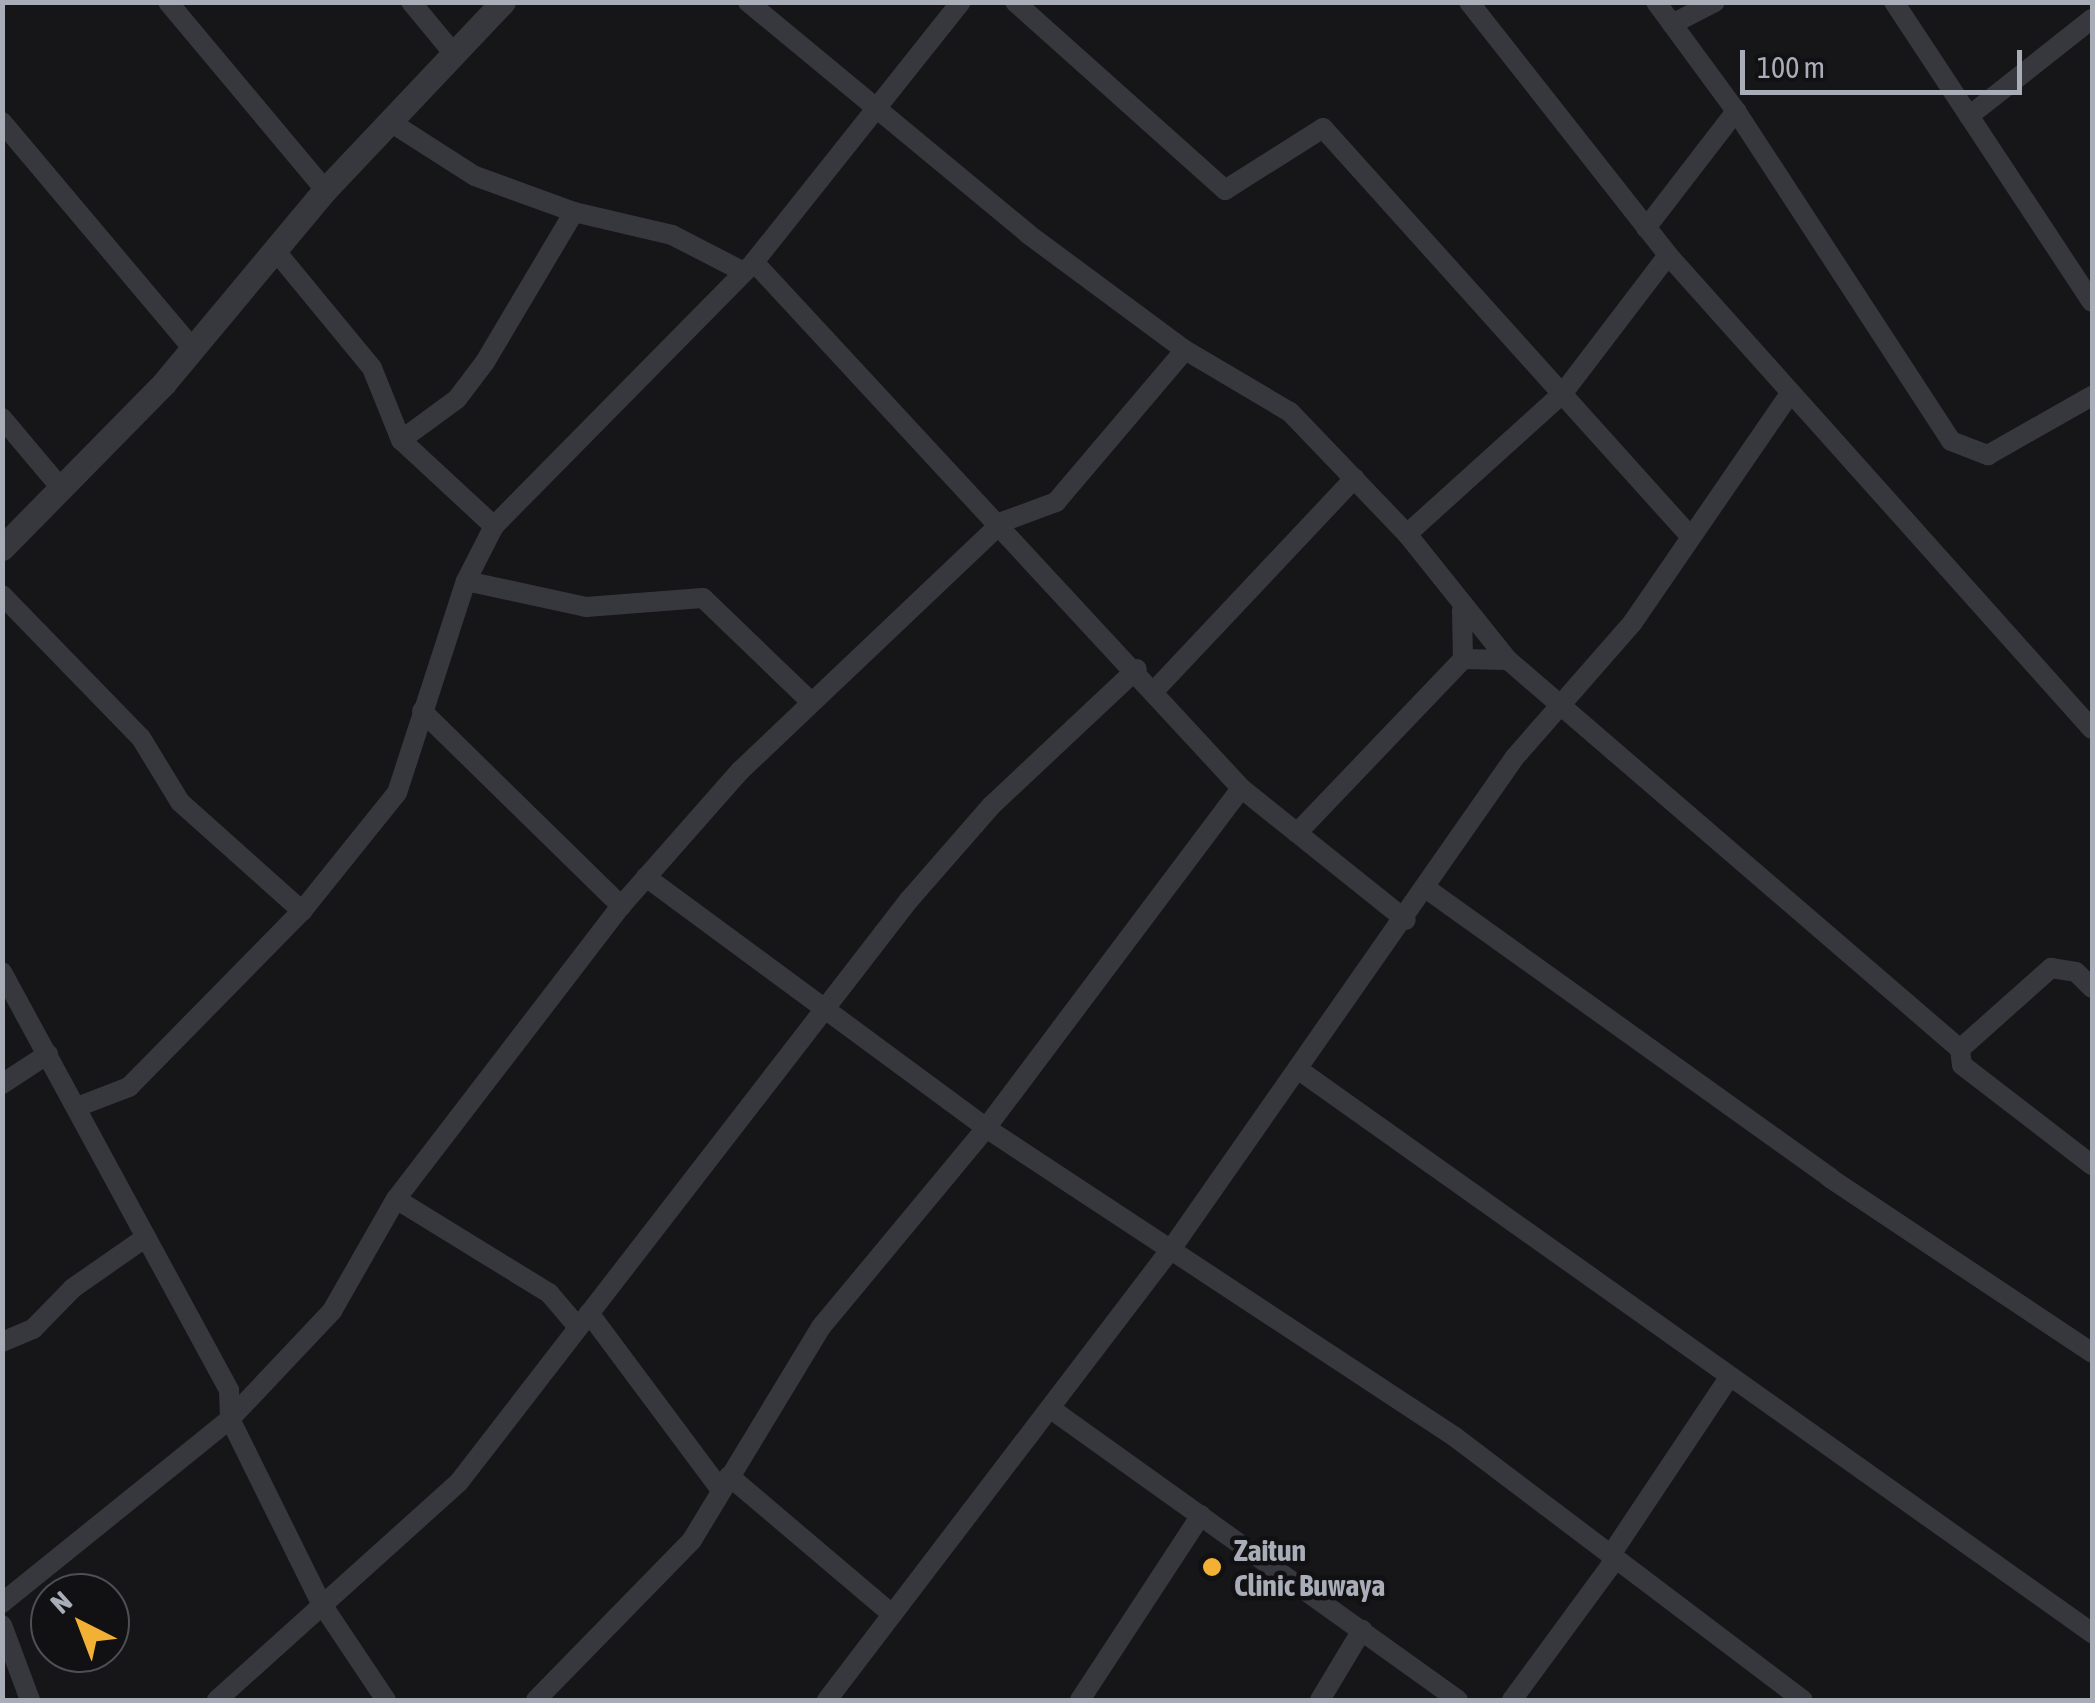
<!DOCTYPE html>
<html>
<head>
<meta charset="utf-8">
<style>
  body { margin:0 }
  #map { position:relative; width:2095px; height:1703px; overflow:hidden; background:#161618; font-family:"Asap Condensed",sans-serif }
  div>[style] { position:absolute }
  .minor>* { height:20px; margin:-10px; padding:0 10px; transform-origin:10px; border-radius:10px; background:#37383d }
  .tertiary>* { height:25px; margin:-12.5px; padding:0 12.5px; transform-origin:12.5px; border-radius:12.5px; background:#37383d }
  .dots>* { width:28px; height:28px; translate:-50% -50%; box-sizing:border-box; border:5px solid #111113; border-radius:50% }
  span { translate:-50% -50%; white-space:nowrap; text-align:center; line-height:1.15; -webkit-text-stroke:9px #111113; paint-order:stroke }
  .poi-label { font-size:30px; color:#a8adb8; font-weight:700 }
  .left { translate:0 -50%; text-align:left }
  .frame { position:absolute; inset:0; border:5px solid #a8adb8; pointer-events:none }
  .north { position:absolute; left:30px; top:1573px; width:100px; height:100px; box-sizing:border-box; background:#111113; border:2px solid #4d4f55; border-radius:50%; rotate:318deg; font-size:28px; font-weight:700; line-height:40px; text-align:center; color:#a8adb8 }
  .north::after { content:''; display:block; margin:auto; width:35px; height:45px; background:#f2b134; clip-path:polygon(50% 0,100% 100%,50% 72%,0 100%) }
  .scale { position:absolute; left:1740px; top:50px; width:282px; height:45px; box-sizing:border-box; border:5px solid #a8adb8; border-top:0; padding-left:12px; font-size:30px; line-height:35px; white-space:nowrap; color:#a8adb8; -webkit-text-stroke:8px #111113; paint-order:stroke }
</style>
</head>
<body>
<div id="map">
  <div class="minor">
    <i style="left:168px;top:2px;width:245px;rotate:50.1deg"></i>
    <i style="left:411px;top:2px;width:67px;rotate:50.4deg"></i>
    <i style="left:748px;top:2px;width:364px;rotate:39.6deg"></i>
    <i style="left:1028px;top:234px;width:195px;rotate:36.5deg"></i>
    <i style="left:1185px;top:350px;width:122px;rotate:30.6deg"></i>
    <i style="left:1290px;top:412px;width:169px;rotate:46.2deg"></i>
    <i style="left:1407px;top:534px;width:161px;rotate:51.3deg"></i>
    <i style="left:1508px;top:660px;width:596px;rotate:40.72deg"></i>
    <i style="left:1960px;top:1049px;width:16px;rotate:83deg"></i>
    <i style="left:1962px;top:1065px;width:164px;rotate:37.6deg"></i>
    <i style="left:1015px;top:2px;width:282px;rotate:41.8deg"></i>
    <i style="left:1225px;top:190px;width:116px;rotate:-32.3deg"></i>
    <i style="left:1323px;top:128px;width:549px;rotate:48.03deg"></i>
    <i style="left:1469px;top:2px;width:322px;rotate:51.8deg"></i>
    <i style="left:1668px;top:255px;width:636px;rotate:48.19deg"></i>
    <i style="left:1656px;top:2px;width:135px;rotate:53.7deg"></i>
    <i style="left:1736px;top:111px;width:394px;rotate:56.9deg"></i>
    <i style="left:1951px;top:441px;width:40px;rotate:21deg"></i>
    <i style="left:1988px;top:455px;width:120px;rotate:-29.6deg"></i>
    <i style="left:1894px;top:2px;width:359px;rotate:56.6deg"></i>
    <i style="left:1672px;top:24px;width:48px;rotate:-27.1deg"></i>
    <i style="left:1969px;top:116px;width:157px;rotate:-38.3deg"></i>
    <i style="left:2px;top:122px;width:298px;rotate:49.9deg"></i>
    <i style="left:392px;top:123px;width:98px;rotate:32.6deg"></i>
    <i style="left:475px;top:176px;width:105px;rotate:20deg"></i>
    <i style="left:574px;top:212px;width:101px;rotate:13.2deg"></i>
    <i style="left:672px;top:235px;width:81px;rotate:27.2deg"></i>
    <i style="left:1646px;top:228px;width:148px;rotate:-52.4deg"></i>
    <i style="left:274px;top:249px;width:154px;rotate:50.5deg"></i>
    <i style="left:372px;top:368px;width:78px;rotate:68.1deg"></i>
    <i style="left:401px;top:440px;width:127px;rotate:42.8deg"></i>
    <i style="left:754px;top:262px;width:717px;rotate:47.2deg"></i>
    <i style="left:1241px;top:788px;width:211px;rotate:38.7deg"></i>
    <i style="left:2px;top:418px;width:92px;rotate:49.9deg"></i>
    <i style="left:401px;top:440px;width:69px;rotate:-36.2deg"></i>
    <i style="left:457px;top:399px;width:46px;rotate:-52.9deg"></i>
    <i style="left:485px;top:362px;width:174px;rotate:-59.3deg"></i>
    <i style="left:1407px;top:534px;width:210px;rotate:-42.1deg"></i>
    <i style="left:1563px;top:393px;width:173px;rotate:-52.7deg"></i>
    <i style="left:466px;top:581px;width:123px;rotate:12.2deg"></i>
    <i style="left:586px;top:607px;width:117px;rotate:-4.4deg"></i>
    <i style="left:703px;top:598px;width:149px;rotate:43.9deg"></i>
    <i style="left:2px;top:595px;width:199px;rotate:45.8deg"></i>
    <i style="left:141px;top:738px;width:75px;rotate:58.6deg"></i>
    <i style="left:180px;top:802px;width:164px;rotate:41.8deg"></i>
    <i style="left:1463px;top:659px;width:45px;rotate:1.3deg"></i>
    <i style="left:1155px;top:690px;width:291px;rotate:-46.7deg"></i>
    <i style="left:422px;top:711px;width:279px;rotate:44.4deg"></i>
    <i style="left:1297px;top:833px;width:240px;rotate:-46.3deg"></i>
    <i style="left:1463px;top:659px;width:49px;rotate:-91.2deg"></i>
    <i style="left:646px;top:877px;width:423px;rotate:36.4deg"></i>
    <i style="left:986px;top:1128px;width:562px;rotate:33.38deg"></i>
    <i style="left:1455px;top:1437px;width:436px;rotate:37.1deg"></i>
    <i style="left:1427px;top:889px;width:496px;rotate:35.6deg"></i>
    <i style="left:1830px;top:1178px;width:315px;rotate:33.7deg"></i>
    <i style="left:2px;top:972px;width:476px;rotate:61.5deg"></i>
    <i style="left:229px;top:1390px;width:29px;rotate:88deg"></i>
    <i style="left:230px;top:1419px;width:205px;rotate:63.7deg"></i>
    <i style="left:321px;top:1603px;width:117px;rotate:56.2deg"></i>
    <i style="left:1960px;top:1049px;width:122px;rotate:-41.7deg"></i>
    <i style="left:2051px;top:968px;width:25px;rotate:9deg"></i>
    <i style="left:2076px;top:972px;width:23px;rotate:45deg"></i>
    <i style="left:1299px;top:1070px;width:973px;rotate:35.37deg"></i>
    <i style="left:2px;top:1084px;width:55px;rotate:-33.1deg"></i>
    <i style="left:77px;top:1107px;width:56px;rotate:-21deg"></i>
    <i style="left:129px;top:1087px;width:247px;rotate:-45.5deg"></i>
    <i style="left:302px;top:911px;width:151px;rotate:-51.2deg"></i>
    <i style="left:397px;top:793px;width:223px;rotate:-72deg"></i>
    <i style="left:466px;top:581px;width:62px;rotate:-63deg"></i>
    <i style="left:494px;top:526px;width:371px;rotate:-45.4deg"></i>
    <i style="left:754px;top:262px;width:332px;rotate:-51.5deg"></i>
    <i style="left:396px;top:1199px;width:180px;rotate:31.6deg"></i>
    <i style="left:549px;top:1293px;width:45px;rotate:49.5deg"></i>
    <i style="left:589px;top:1313px;width:221px;rotate:53.3deg"></i>
    <i style="left:2px;top:1342px;width:34px;rotate:-23deg"></i>
    <i style="left:33px;top:1329px;width:57px;rotate:-45.7deg"></i>
    <i style="left:73px;top:1288px;width:89px;rotate:-34.9deg"></i>
    <i style="left:1051px;top:1409px;width:500px;rotate:35.56deg"></i>
    <i style="left:729px;top:1476px;width:214px;rotate:40.3deg"></i>
    <i style="left:1610px;top:1556px;width:216px;rotate:-56.3deg"></i>
    <i style="left:2px;top:1603px;width:293px;rotate:-38.9deg"></i>
    <i style="left:230px;top:1419px;width:149px;rotate:-46.6deg"></i>
    <i style="left:332px;top:1311px;width:129px;rotate:-60.3deg"></i>
    <i style="left:396px;top:1199px;width:369px;rotate:-52.5deg"></i>
    <i style="left:621px;top:906px;width:180px;rotate:-48.6deg"></i>
    <i style="left:740px;top:771px;width:361px;rotate:-43.5deg"></i>
    <i style="left:1002px;top:522px;width:58px;rotate:-20.3deg"></i>
    <i style="left:1056px;top:502px;width:199px;rotate:-49.7deg"></i>
    <i style="left:2px;top:1625px;width:80px;rotate:69.5deg"></i>
    <i style="left:217px;top:1700px;width:326px;rotate:-42deg"></i>
    <i style="left:459px;top:1482px;width:736px;rotate:-52.29deg"></i>
    <i style="left:909px;top:900px;width:125px;rotate:-48.9deg"></i>
    <i style="left:991px;top:806px;width:200px;rotate:-43.2deg"></i>
    <i style="left:536px;top:1700px;width:223px;rotate:-45.7deg"></i>
    <i style="left:692px;top:1540px;width:249px;rotate:-58.8deg"></i>
    <i style="left:821px;top:1327px;width:259px;rotate:-50.3deg"></i>
    <i style="left:986px;top:1128px;width:425px;rotate:-53.1deg"></i>
    <i style="left:827px;top:1700px;width:572px;rotate:-52.67deg"></i>
    <i style="left:1174px;top:1245px;width:595px;rotate:-55.06deg"></i>
    <i style="left:1515px;top:757px;width:179px;rotate:-48.8deg"></i>
    <i style="left:1633px;top:622px;width:275px;rotate:-55.5deg"></i>
    <i style="left:1080px;top:1700px;width:221px;rotate:-56.8deg"></i>
    <i style="left:1320px;top:1700px;width:82px;rotate:-59deg"></i>
    <i style="left:1512px;top:1700px;width:174px;rotate:-53.7deg"></i>
  </div>
  <div class="tertiary">
    <i style="left:2px;top:548px;width:231px;rotate:-45.5deg"></i>
    <i style="left:164px;top:383px;width:251px;rotate:-50.2deg"></i>
    <i style="left:325px;top:190px;width:259px;rotate:-46.6deg"></i>
  </div>
  <div class="dots">
    <i style="left:1212px;top:1567px;background:#f2b134"></i>
  </div>
  <div class="poi-label">
    <span class="left" style="left:1234px;top:1567px">Zaitun<br>Clinic Buwaya</span>
  </div>
  <div class="frame"></div>
  <div class="north">N</div>
  <div class="scale">100 m</div>
</div>
</body>
</html>
